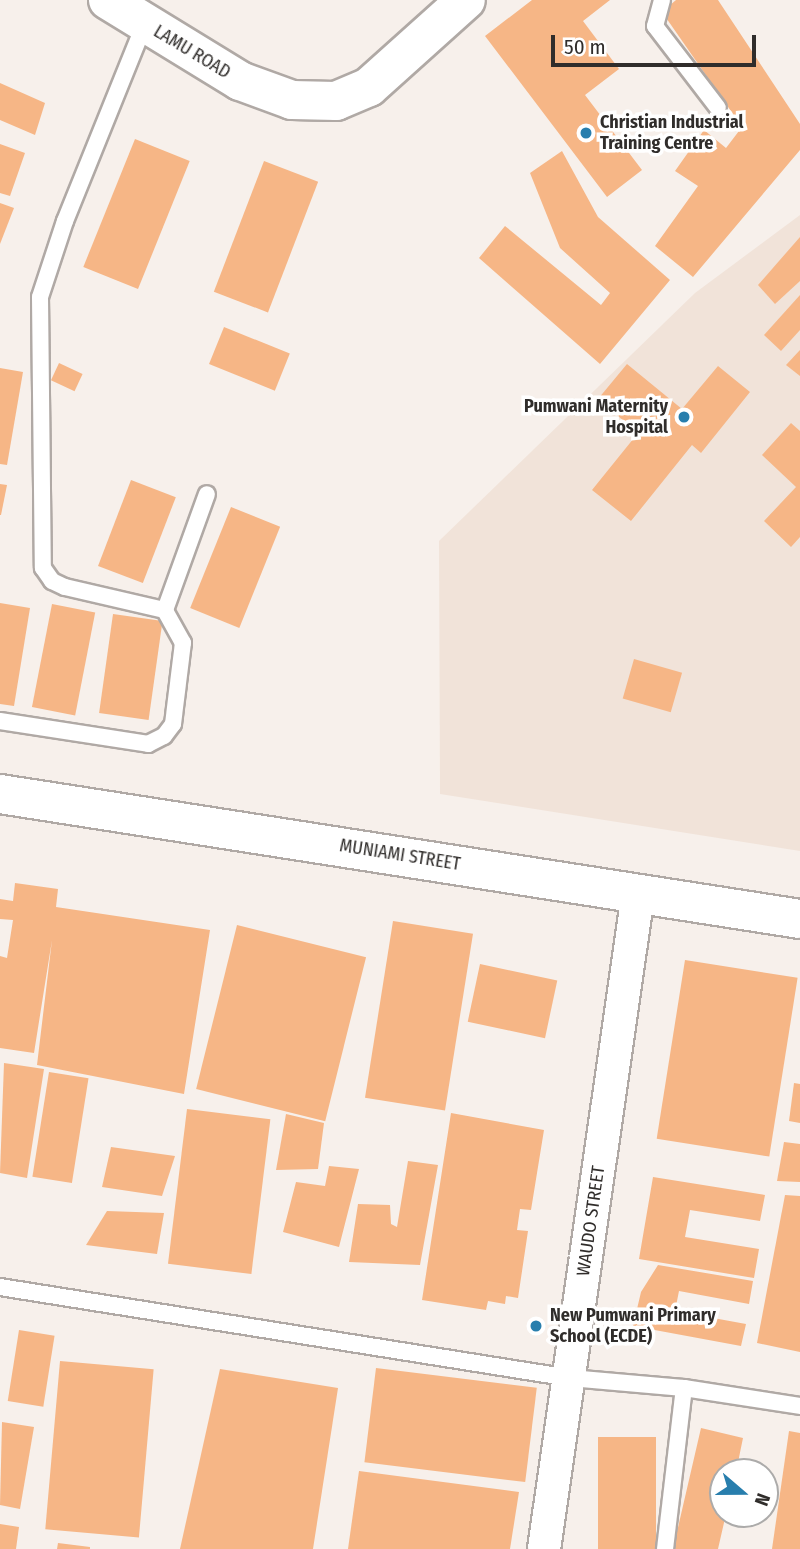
<!DOCTYPE html>
<style>
body{margin:0}
#map{position:relative;width:800px;height:1549px;overflow:hidden;background:#f7f0eb;font-family:"Fira Sans Condensed",sans-serif}
div>[style]{position:absolute}
[style*='--x']{left:calc(var(--x)*1px);top:calc(var(--y)*1px);width:calc(var(--w)*1px);rotate:calc(var(--a)*1deg)}
.built>*{inset:0;background:#f1e3d9}
.building>*{inset:0;background:#f6b686;transform-origin:0 0}
.roads{filter:drop-shadow(2px 0 #b0a9a5) drop-shadow(-2px 0 #b0a9a5) drop-shadow(0 2px #b0a9a5) drop-shadow(0 -2px #b0a9a5)}
.service>*{height:16px;margin:-8px;padding:0 8px;transform-origin:8px;border-radius:8px;background:#fff}
.minor>*{height:32px;margin:-16px;padding:0 16px;transform-origin:16px;border-radius:16px;background:#fff}
.tertiary>*{height:38px;margin:-19px;padding:0 19px;transform-origin:19px;border-radius:19px;background:#fff}
.secondary>*{height:38px;margin:-19px;padding:0 19px;transform-origin:19px;border-radius:19px;background:#fff}
.dots>*{width:19px;height:19px;translate:-50% -50%;box-sizing:border-box;border:4px solid #fff;border-radius:50%}
span{translate:-50% -50%;white-space:nowrap;text-align:center;line-height:1.15;-webkit-text-stroke:7px #fff;paint-order:stroke}
.street-label{font-size:18px;color:#302d2b}
.poi-label{font-size:18px;color:#302d2b;font-weight:700}
.left{translate:0 -50%;text-align:left}
.right{translate:-100% -50%;text-align:right}
.north{position:absolute;left:709px;top:1458px;width:70px;height:70px;box-sizing:border-box;background:#fff;border:2px solid #acabaa;border-radius:50%;rotate:110deg;font-size:19px;font-weight:700;line-height:28px;text-align:center;color:#302d2b}
.north::after{content:'';display:block;margin:auto;width:24px;height:32px;background:#287ead;clip-path:polygon(50% 0,100% 100%,50% 72%,0 100%)}
.scale{position:absolute;left:551px;top:35px;width:205px;height:32px;box-sizing:border-box;border:4px solid #302d2b;border-top:0;padding-left:9px;font-size:21px;line-height:24px;white-space:nowrap;color:#302d2b;-webkit-text-stroke:5px #fff;paint-order:stroke}
</style>
<div id="map">
<div class="built">
<i style="clip-path:polygon(800px 215px,800px 851px,440px 794px,439px 541px,695px 293px)"></i>
</div>
<div class="building">
<i style="clip-path:polygon(532px 0,610px 0,583px 21px,619px 69px,585px 95px,642px 170px,607px 197px,485px 36px)"></i>
<i style="clip-path:polygon(676px 0,718px 0,800px 124px,800px 150px,693px 277px,655px 246px,698px 186px,675px 171px,704px 130px,726px 148px,742px 127px,662px 12px)"></i>
<i style="clip-path:polygon(0 83px,45px 103px,35px 135px,0 120px)"></i>
<i style="left:135px;top:139px;width:59px;height:138px;rotate:22deg"></i>
<i style="clip-path:polygon(0 144px,25px 153px,10px 196px,0 193px)"></i>
<i style="clip-path:polygon(562px 151px,598px 217px,670px 280px,600px 364px,479px 258px,505px 226px,601px 305px,610px 293px,560px 248px,530px 173px)"></i>
<i style="left:264px;top:161px;width:58px;height:140px;rotate:21deg"></i>
<i style="clip-path:polygon(0 203px,14px 208px,0 244px)"></i>
<i style="clip-path:polygon(800px 237px,800px 281px,775px 304px,758px 285px)"></i>
<i style="clip-path:polygon(800px 295px,800px 330px,781px 351px,764px 335px)"></i>
<i style="left:224px;top:327px;width:71px;height:40px;rotate:22deg"></i>
<i style="clip-path:polygon(800px 350px,800px 376px,786px 365px)"></i>
<i style="left:59px;top:363px;width:26px;height:19px;rotate:25deg"></i>
<i style="clip-path:polygon(627px 364px,682px 409px,718px 366px,750px 392px,701px 453px,692px 445px,631px 521px,592px 490px,638px 433px,598px 399px)"></i>
<i style="clip-path:polygon(0 368px,23px 372px,7px 465px,0 464px)"></i>
<i style="clip-path:polygon(791px 423px,800px 431px,800px 537px,791px 547px,764px 521px,796px 487px,762px 455px)"></i>
<i style="left:131px;top:480px;width:48px;height:92px;rotate:21deg"></i>
<i style="clip-path:polygon(0 484px,7px 485px,1px 515px,0 515px)"></i>
<i style="left:231px;top:507px;width:53px;height:109px;rotate:22deg"></i>
<i style="clip-path:polygon(0 603px,30px 608px,14px 706px,0 704px)"></i>
<i style="left:52px;top:604px;width:44px;height:105px;rotate:11deg"></i>
<i style="left:113px;top:614px;width:50px;height:100px;rotate:8deg"></i>
<i style="left:634px;top:659px;width:50px;height:41px;rotate:16deg"></i>
<i style="clip-path:polygon(15px 883px,58px 889px,56px 907px,210px 930px,184px 1094px,37px 1065px,52px 940px,34px 1053px,0 1048px,0 956px,7px 958px,13px 920px,0 919px,0 899px,13px 901px)"></i>
<i style="left:393px;top:921px;width:81px;height:179px;rotate:9deg"></i>
<i style="left:237px;top:925px;width:133px;height:169px;rotate:14deg"></i>
<i style="left:685px;top:960px;width:114px;height:181px;rotate:9deg"></i>
<i style="left:480px;top:964px;width:79px;height:59px;rotate:12deg"></i>
<i style="clip-path:polygon(4px 1063px,44px 1069px,27px 1178px,0 1173px)"></i>
<i style="left:49px;top:1072px;width:40px;height:106px;rotate:9deg"></i>
<i style="clip-path:polygon(794px 1083px,800px 1084px,800px 1123px,789px 1121px)"></i>
<i style="left:187px;top:1109px;width:84px;height:156px;rotate:7deg"></i>
<i style="clip-path:polygon(451px 1113px,544px 1130px,531px 1210px,520px 1209px,517px 1230px,528px 1231px,518px 1298px,506px 1296px,505px 1304px,488px 1301px,486px 1310px,422px 1300px)"></i>
<i style="clip-path:polygon(286px 1114px,324px 1123px,318px 1169px,276px 1170px)"></i>
<i style="clip-path:polygon(784px 1142px,800px 1144px,800px 1182px,777px 1181px)"></i>
<i style="clip-path:polygon(111px 1147px,175px 1156px,162px 1196px,102px 1187px)"></i>
<i style="clip-path:polygon(408px 1161px,438px 1165px,420px 1265px,349px 1262px,358px 1204px,390px 1205px,391px 1224px,397px 1227px)"></i>
<i style="clip-path:polygon(329px 1166px,359px 1169px,339px 1247px,283px 1232px,296px 1182px,325px 1186px)"></i>
<i style="clip-path:polygon(653px 1177px,765px 1195px,760px 1221px,690px 1210px,685px 1237px,759px 1249px,754px 1278px,639px 1259px)"></i>
<i style="clip-path:polygon(785px 1195px,800px 1196px,800px 1352px,757px 1343px)"></i>
<i style="clip-path:polygon(107px 1211px,164px 1213px,157px 1254px,86px 1245px)"></i>
<i style="clip-path:polygon(658px 1265px,753px 1281px,749px 1304px,679px 1291px,675px 1311px,746px 1324px,741px 1346px,633px 1326px,641px 1292px)"></i>
<i style="left:19px;top:1330px;width:36px;height:72px;rotate:9deg"></i>
<i style="left:60px;top:1361px;width:94px;height:169px;rotate:5deg"></i>
<i style="left:376px;top:1368px;width:162px;height:95px;rotate:7deg"></i>
<i style="clip-path:polygon(220px 1369px,338px 1388px,313px 1549px,180px 1549px)"></i>
<i style="clip-path:polygon(2px 1422px,34px 1427px,20px 1509px,0 1505px)"></i>
<i style="clip-path:polygon(701px 1428px,743px 1438px,736px 1472px,723px 1472px,726px 1514px,718px 1549px,673px 1549px)"></i>
<i style="clip-path:polygon(789px 1431px,800px 1433px,800px 1549px,772px 1549px)"></i>
<i style="left:656px;top:1437px;width:112px;height:58px;rotate:90deg"></i>
<i style="clip-path:polygon(359px 1471px,519px 1492px,510px 1549px,348px 1549px)"></i>
<i style="clip-path:polygon(0 1524px,19px 1527px,16px 1549px,0 1549px)"></i>
<i style="clip-path:polygon(58px 1543px,90px 1547px,90px 1549px,57px 1549px)"></i>
</div>
<div class="roads">
<div class="service">
<i style="--x:662;--y:0;--w:27;--a:105"></i>
<i style="--x:655;--y:26;--w:103;--a:52.5"></i>
<i style="--x:145;--y:23;--w:214;--a:112"></i>
<i style="--x:65;--y:221;--w:80;--a:108.2"></i>
<i style="--x:40;--y:297;--w:271;--a:89.4"></i>
<i style="--x:43;--y:568;--w:16;--a:55"></i>
<i style="--x:52;--y:581;--w:14;--a:25"></i>
<i style="--x:65;--y:587;--w:103;--a:13"></i>
<i style="--x:165;--y:610;--w:123;--a:-70.1"></i>
<i style="--x:0;--y:721;--w:150;--a:8.8"></i>
<i style="--x:148;--y:744;--w:18;--a:-27"></i>
<i style="--x:164;--y:736;--w:15;--a:-53"></i>
<i style="--x:173;--y:724;--w:82;--a:-83"></i>
<i style="--x:183;--y:643;--w:38;--a:-119"></i>
<i style="--x:0;--y:1287;--w:577;--a:9.07"></i>
<i style="--x:570;--y:1378;--w:114;--a:5"></i>
<i style="--x:684;--y:1388;--w:117;--a:8.8"></i>
<i style="--x:665;--y:1549;--w:162;--a:-83.3"></i>
</div>
<div class="minor">
<i style="--x:544;--y:1549;--w:662;--a:-81.83"></i>
</div>
<div class="tertiary">
<i style="--x:108;--y:0;--w:155;--a:31.5"></i>
<i style="--x:240;--y:81;--w:55;--a:20.1"></i>
<i style="--x:292;--y:100;--w:44;--a:1.3"></i>
<i style="--x:336;--y:101;--w:36;--a:-23"></i>
<i style="--x:369;--y:87;--w:130;--a:-41.9"></i>
</div>
<div class="secondary">
<i style="--x:0;--y:794;--w:810;--a:8.88"></i>
</div>
</div>
<div class="dots">
<i style="left:586px;top:133px;background:#287ead"></i>
<i style="left:684px;top:417px;background:#287ead"></i>
<i style="left:536px;top:1326px;background:#287ead"></i>
</div>
<div class="street-label">
<span style="left:192px;top:52px;rotate:31deg">LAMU ROAD</span>
<span style="left:400px;top:855px;rotate:9deg">MUNIAMI STREET</span>
<span style="left:591px;top:1221px;rotate:-82deg">WAUDO STREET</span>
</div>
<div class="poi-label">
<span class="left" style="left:600px;top:133px">Christian Industrial<br>Training Centre</span>
<span class="right" style="left:668px;top:417px">Pumwani Maternity<br>Hospital</span>
<span class="left" style="left:550px;top:1326px">New Pumwani Primary<br>School (ECDE)</span>
</div>
<div class="north">N</div>
<div class="scale">50 m</div>
</div>
